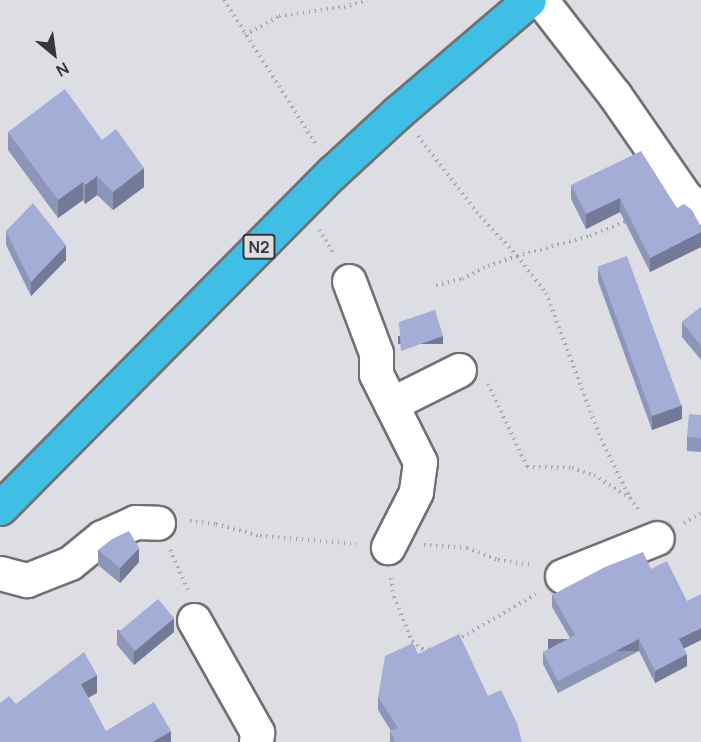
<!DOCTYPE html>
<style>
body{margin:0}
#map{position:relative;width:701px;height:742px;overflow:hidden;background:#dddee3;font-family:Manrope,sans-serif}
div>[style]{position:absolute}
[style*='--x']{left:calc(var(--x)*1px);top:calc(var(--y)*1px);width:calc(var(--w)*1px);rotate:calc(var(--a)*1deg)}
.path>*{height:4px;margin-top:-2px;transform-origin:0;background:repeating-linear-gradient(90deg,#a7a8ab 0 1.5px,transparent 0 6px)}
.roads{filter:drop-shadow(2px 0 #707175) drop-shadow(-2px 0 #707175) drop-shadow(0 2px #707175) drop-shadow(0 -2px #707175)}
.minor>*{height:33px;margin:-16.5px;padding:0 16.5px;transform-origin:16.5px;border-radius:16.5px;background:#fff}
.highway>*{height:33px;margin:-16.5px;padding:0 16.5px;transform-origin:16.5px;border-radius:16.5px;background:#40bfe6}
.wall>*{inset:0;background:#8d95b8}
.shaded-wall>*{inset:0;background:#737996;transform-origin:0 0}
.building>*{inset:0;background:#a4add6;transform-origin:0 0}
span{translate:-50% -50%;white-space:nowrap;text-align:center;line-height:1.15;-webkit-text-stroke:4.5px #dddee3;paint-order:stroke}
.shield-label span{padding:2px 4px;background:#dddee3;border:2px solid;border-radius:4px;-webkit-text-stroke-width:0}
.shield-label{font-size:16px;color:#363738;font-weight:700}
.north{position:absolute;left:24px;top:24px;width:60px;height:60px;-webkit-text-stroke:4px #dddee3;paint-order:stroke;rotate:151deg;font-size:16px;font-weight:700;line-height:24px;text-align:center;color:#363738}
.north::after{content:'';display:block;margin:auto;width:21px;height:27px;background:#363738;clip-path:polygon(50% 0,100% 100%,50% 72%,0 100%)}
</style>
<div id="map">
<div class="path">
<i style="--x:224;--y:0;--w:173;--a:57.5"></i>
<i style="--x:245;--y:35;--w:39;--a:-29"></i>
<i style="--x:279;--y:16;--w:66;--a:-7.9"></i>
<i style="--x:344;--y:7;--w:24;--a:-17"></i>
<i style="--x:418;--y:136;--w:101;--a:52.2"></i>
<i style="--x:480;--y:216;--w:54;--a:47.2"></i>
<i style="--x:517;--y:256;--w:47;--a:51.9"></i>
<i style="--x:546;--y:293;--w:156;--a:69.4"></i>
<i style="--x:601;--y:439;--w:66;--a:63.8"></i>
<i style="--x:319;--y:230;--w:28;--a:58"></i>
<i style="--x:436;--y:285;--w:27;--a:-13"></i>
<i style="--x:462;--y:279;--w:29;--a:-27"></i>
<i style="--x:488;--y:266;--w:31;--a:-19"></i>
<i style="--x:517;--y:256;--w:76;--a:-15.3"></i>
<i style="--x:590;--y:236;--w:42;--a:-22.3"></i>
<i style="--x:488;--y:384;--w:92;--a:64.8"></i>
<i style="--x:527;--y:467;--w:45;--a:1.3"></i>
<i style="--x:572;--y:468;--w:23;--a:18"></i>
<i style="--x:594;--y:475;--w:43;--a:32.6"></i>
<i style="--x:630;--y:498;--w:17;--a:54"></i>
<i style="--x:190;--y:521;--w:26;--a:7"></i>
<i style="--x:216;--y:524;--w:46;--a:15.3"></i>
<i style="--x:260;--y:536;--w:97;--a:4.7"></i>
<i style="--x:684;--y:523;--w:20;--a:-30"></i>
<i style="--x:424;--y:545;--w:43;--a:4"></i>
<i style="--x:467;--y:548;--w:33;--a:21"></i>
<i style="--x:498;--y:560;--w:36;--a:8"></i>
<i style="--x:170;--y:550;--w:44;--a:65.8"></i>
<i style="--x:391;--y:578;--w:19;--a:81"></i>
<i style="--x:394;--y:597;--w:48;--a:67.8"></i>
<i style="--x:412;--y:641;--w:13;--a:39"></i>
<i style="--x:422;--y:649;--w:9;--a:6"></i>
<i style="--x:457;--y:640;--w:91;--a:-30.2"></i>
</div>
<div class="roads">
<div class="minor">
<i style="--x:541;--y:0;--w:119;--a:52.2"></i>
<i style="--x:614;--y:94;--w:126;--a:55.3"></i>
<i style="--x:686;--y:198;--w:18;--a:34"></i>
<i style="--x:349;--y:281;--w:77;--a:69.4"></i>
<i style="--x:376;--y:353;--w:21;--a:90"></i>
<i style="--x:376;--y:374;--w:98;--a:63.4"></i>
<i style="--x:420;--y:462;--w:30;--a:98"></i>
<i style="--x:416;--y:492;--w:62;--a:117"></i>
<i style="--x:391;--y:404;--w:76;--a:-26.6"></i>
<i style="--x:0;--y:573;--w:28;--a:15"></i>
<i style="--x:27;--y:580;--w:46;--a:-21.6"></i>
<i style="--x:70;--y:563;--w:41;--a:-39.1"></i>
<i style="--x:102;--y:537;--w:36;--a:-24"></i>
<i style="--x:135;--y:522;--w:23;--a:2"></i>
<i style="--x:562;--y:576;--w:102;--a:-21.8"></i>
<i style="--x:194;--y:620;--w:129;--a:60.6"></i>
<i style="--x:257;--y:732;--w:10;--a:96"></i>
</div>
<div class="highway">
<i style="--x:0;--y:508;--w:473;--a:-45.3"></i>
<i style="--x:333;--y:172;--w:88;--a:-42.7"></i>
<i style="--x:398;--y:112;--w:172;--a:-40.5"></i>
</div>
</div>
<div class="wall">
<i style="clip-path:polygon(8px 132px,102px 140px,144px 187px,113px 210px,97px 195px,85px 204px,83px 200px,58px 218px,8px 150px)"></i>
<i style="clip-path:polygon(571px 185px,677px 208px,701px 227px,701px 247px,650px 272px,620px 212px,586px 229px,571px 199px)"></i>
<i style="clip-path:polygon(6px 231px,66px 260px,31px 296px,6px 245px)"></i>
<i style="clip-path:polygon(598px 268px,682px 419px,652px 430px,598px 281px)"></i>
<i style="clip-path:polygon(701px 307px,701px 360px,682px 337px,682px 322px)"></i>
<i style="clip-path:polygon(701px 415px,701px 452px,687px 451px,687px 437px)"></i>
<i style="clip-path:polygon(98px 550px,139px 562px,120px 583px,98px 565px)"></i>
<i style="clip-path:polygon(651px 569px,701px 640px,684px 648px,687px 666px,655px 683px,639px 651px,558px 693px,543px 664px,543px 652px,570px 638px,552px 607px,552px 595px)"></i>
<i style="clip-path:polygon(117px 630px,174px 632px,134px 665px,117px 645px)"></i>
<i style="clip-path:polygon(418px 654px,488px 696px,522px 742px,390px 742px,390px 731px,391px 731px,378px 710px,378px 697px)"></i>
</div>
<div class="shaded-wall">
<i style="clip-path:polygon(144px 168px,144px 187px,113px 210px,113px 192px)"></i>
<i style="clip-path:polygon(97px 176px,97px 195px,85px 204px,85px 185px)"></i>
<i style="clip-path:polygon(83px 182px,83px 200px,58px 218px,58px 200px)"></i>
<i style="clip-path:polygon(620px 198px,620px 212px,586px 229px,586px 214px)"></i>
<i style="clip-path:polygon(701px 232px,701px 247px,650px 272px,650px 258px)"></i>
<i style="clip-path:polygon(66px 245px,66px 260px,31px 296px,31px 282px)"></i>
<i style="left:443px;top:336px;width:8px;height:45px;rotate:90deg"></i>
<i style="clip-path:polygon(682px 405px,682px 419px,652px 430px,652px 416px)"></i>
<i style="clip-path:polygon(139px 548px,139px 562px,120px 583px,120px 568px)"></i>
<i style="clip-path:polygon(174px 618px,174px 632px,134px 665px,134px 651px)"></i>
<i style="clip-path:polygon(701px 628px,701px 640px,679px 651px,679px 639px)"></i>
<i style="left:639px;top:639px;width:12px;height:91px;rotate:90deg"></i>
<i style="clip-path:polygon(687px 654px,687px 666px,655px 683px,655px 671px)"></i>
<i style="clip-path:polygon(97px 675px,97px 693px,81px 702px,81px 684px)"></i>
<i style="clip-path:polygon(171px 731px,171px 742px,152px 742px)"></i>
</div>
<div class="building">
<i style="clip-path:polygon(65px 89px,102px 140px,116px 129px,144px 168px,113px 192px,97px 176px,85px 185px,83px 182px,58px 200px,8px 132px)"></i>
<i style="clip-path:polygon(641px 151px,677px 208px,684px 204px,692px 210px,701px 227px,701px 232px,650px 258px,620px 198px,586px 214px,571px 185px)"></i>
<i style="clip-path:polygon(33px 203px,66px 245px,31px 282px,6px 231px)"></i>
<i style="left:627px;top:256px;width:159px;height:31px;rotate:70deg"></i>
<i style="clip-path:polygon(701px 307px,701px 346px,682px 322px)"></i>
<i style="clip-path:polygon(435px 310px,443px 336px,401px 351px,399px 322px)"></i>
<i style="clip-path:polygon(689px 414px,701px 415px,701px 438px,687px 437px)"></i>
<i style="clip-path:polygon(129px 531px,139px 548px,120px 568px,98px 550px,112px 539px)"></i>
<i style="clip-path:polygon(643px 552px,651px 569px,667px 561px,687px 601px,701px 594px,701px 628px,679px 639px,687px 654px,655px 671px,639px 639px,558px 681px,543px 652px,575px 635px,552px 595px,605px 567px)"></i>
<i style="left:158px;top:599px;width:25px;height:51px;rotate:50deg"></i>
<i style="clip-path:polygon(459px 634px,488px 696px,501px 690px,517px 723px,522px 742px,395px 742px,390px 731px,398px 728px,378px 697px,385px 656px,413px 643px,418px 654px)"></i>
<i style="clip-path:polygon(84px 652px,97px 675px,81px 684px,106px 731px,154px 702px,171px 731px,152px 742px,0 742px,0 703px,9px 696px,16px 704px)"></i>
</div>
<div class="shield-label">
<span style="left:259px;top:247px">N2</span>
</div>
<div class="north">N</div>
</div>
